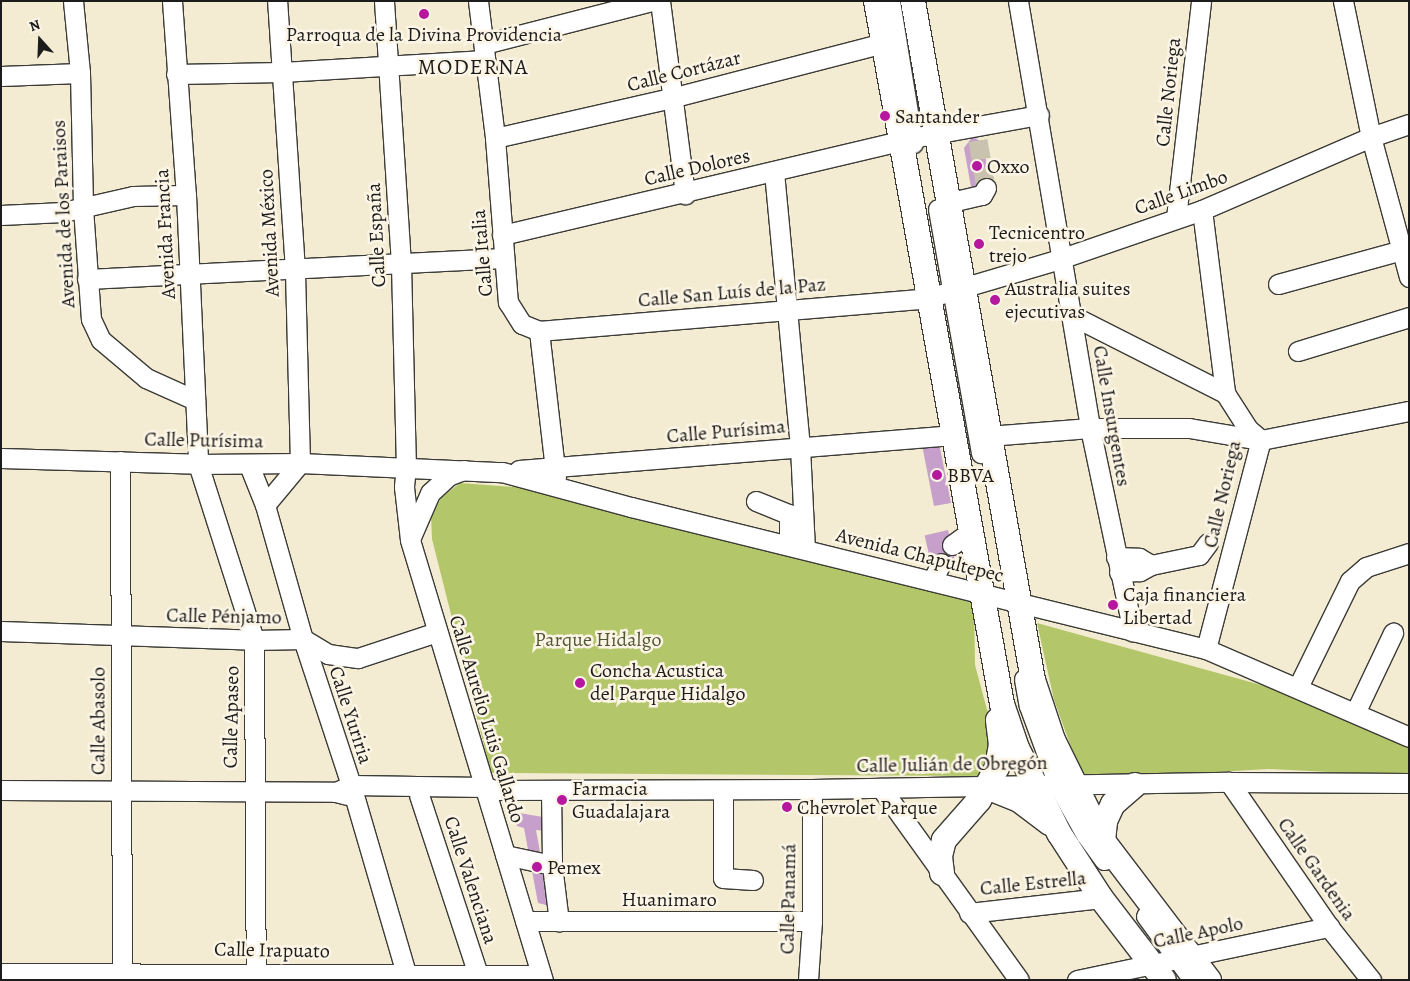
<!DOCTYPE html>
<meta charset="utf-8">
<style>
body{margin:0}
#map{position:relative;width:1410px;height:981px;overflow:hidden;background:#f3ecd2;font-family:Alegreya,serif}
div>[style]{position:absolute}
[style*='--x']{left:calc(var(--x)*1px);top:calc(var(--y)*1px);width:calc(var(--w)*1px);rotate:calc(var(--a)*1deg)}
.green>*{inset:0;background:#b3c76a}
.building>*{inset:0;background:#c6a0ca;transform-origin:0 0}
.minor-tunnel>*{height:19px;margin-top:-9.5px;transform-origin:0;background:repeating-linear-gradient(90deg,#c8c2ae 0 19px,transparent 0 28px)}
.roads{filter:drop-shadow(1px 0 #3c3b37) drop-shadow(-1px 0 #3c3b37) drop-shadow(0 1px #3c3b37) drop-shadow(0 -1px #3c3b37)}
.minor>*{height:19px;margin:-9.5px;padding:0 9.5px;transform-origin:9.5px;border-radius:9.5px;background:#fff}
.major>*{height:24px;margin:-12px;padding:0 12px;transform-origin:12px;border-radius:12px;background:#fff}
.dots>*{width:14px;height:14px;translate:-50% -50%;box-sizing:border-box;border:2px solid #fcf5e5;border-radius:50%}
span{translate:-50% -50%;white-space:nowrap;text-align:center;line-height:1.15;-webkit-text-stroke:5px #fcf5e5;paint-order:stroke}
.poi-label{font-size:20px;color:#1c1c1c}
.left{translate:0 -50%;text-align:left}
.street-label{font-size:20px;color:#1c1c1c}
.park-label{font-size:20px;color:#515837}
.quarter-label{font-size:22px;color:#1c1c1c;letter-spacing:1px}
.frame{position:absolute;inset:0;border:2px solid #1c1c1c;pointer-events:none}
.north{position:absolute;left:15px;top:15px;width:50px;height:50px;-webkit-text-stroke:4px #fcf5e5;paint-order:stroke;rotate:340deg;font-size:14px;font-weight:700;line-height:20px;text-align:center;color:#1c1c1c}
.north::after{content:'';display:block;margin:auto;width:18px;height:22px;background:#1c1c1c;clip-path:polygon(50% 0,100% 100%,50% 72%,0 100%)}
</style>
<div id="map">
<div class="green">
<i style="clip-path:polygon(460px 483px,541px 489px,974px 600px,975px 665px,993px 732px,984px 776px,491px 773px,432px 539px,431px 515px,442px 497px)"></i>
<i style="clip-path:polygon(1037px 623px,1279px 690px,1409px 745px,1409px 776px,1268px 769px,1083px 780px,1054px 700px)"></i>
</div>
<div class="building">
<i style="clip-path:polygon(973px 136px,983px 144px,990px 184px,981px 194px,971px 187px,964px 148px)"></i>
<i style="clip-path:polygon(935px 443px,940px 448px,951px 503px,934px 506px,922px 445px)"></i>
<i style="left:948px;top:530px;width:31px;height:24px;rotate:77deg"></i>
<i style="clip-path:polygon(513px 812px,543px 817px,547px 831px,536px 830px,550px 906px,538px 903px,524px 828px,517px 826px)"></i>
</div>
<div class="minor-tunnel">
<i style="--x:978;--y:140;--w:49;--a:80.5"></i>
</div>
<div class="roads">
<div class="minor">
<i style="--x:73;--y:1;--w:72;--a:84.4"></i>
<i style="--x:80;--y:73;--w:135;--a:88.7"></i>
<i style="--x:83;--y:208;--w:111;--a:85.9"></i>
<i style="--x:91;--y:319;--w:23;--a:65"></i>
<i style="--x:101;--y:340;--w:59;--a:40.2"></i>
<i style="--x:146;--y:378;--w:54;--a:24.2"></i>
<i style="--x:172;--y:1;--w:195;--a:85.9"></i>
<i style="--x:186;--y:195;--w:269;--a:87.4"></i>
<i style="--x:198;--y:464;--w:185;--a:72.3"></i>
<i style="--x:254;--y:640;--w:340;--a:89.7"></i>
<i style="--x:384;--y:1;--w:264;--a:86.3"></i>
<i style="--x:401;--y:264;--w:203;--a:88.6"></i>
<i style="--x:406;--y:467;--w:20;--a:96"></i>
<i style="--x:404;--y:487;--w:53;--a:83.5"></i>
<i style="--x:410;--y:540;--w:460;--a:73.2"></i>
<i style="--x:478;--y:1;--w:138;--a:82.9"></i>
<i style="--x:495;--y:138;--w:165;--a:85.5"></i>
<i style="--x:508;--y:302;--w:26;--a:58"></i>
<i style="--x:522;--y:324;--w:18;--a:22"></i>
<i style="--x:539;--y:331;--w:390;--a:-4.8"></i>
<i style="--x:928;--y:298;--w:138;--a:-16.5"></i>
<i style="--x:1060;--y:259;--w:150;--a:-19"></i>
<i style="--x:1202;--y:210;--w:184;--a:-23.4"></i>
<i style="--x:1371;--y:137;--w:40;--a:-18.9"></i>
<i style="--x:660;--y:1;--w:195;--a:82.6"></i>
<i style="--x:890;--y:1;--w:144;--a:80.8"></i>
<i style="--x:1018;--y:1;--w:433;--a:80.4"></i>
<i style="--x:1090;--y:428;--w:208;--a:78.1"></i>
<i style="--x:1343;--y:1;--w:139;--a:78.4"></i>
<i style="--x:1371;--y:137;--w:145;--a:74.8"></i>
<i style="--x:484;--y:44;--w:173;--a:-14.4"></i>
<i style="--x:176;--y:74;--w:106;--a:-1.1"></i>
<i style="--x:282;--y:72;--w:203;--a:-3.4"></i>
<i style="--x:1;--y:76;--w:79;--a:-2.2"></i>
<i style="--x:495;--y:138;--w:180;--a:-12.8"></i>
<i style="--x:671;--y:98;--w:219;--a:-14.5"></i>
<i style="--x:774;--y:172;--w:276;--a:84.6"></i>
<i style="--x:800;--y:447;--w:102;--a:87.2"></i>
<i style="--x:951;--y:202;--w:32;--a:-13"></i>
<i style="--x:982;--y:195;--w:8;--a:-60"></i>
<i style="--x:938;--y:209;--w:248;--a:80"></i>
<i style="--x:1202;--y:210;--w:184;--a:82.8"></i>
<i style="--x:1225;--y:393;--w:43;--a:57.4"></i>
<i style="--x:1248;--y:429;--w:17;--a:40"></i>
<i style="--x:1;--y:215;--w:62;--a:-2.8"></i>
<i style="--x:63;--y:212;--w:72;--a:-12.9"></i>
<i style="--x:133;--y:196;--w:53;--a:-1.1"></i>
<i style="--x:1176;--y:218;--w:218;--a:-83.4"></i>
<i style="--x:502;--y:235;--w:421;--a:-13.3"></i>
<i style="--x:912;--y:138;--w:129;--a:-10.3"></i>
<i style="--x:87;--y:279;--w:417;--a:-2.9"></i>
<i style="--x:1278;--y:284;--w:129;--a:-15.3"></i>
<i style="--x:1071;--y:315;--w:173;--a:26.9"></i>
<i style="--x:539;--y:331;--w:148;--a:83.4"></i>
<i style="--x:1298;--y:351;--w:116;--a:-17"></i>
<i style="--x:988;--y:436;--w:102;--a:-4.5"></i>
<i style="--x:1090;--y:428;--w:99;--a:0"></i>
<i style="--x:1189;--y:428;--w:73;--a:9.5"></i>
<i style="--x:1261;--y:440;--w:151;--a:-11.1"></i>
<i style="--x:1;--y:458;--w:197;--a:1.7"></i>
<i style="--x:198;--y:464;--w:102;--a:-0.6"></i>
<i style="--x:300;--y:463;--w:202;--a:2.6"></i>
<i style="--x:502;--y:472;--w:134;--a:15.2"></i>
<i style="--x:631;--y:507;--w:592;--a:13.87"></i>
<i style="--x:1206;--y:649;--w:221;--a:23.4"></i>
<i style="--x:120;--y:461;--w:519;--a:89.78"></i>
<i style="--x:249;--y:465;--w:43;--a:68.2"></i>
<i style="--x:265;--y:505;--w:139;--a:74.2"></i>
<i style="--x:303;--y:639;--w:154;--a:71.8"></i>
<i style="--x:351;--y:785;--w:203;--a:73.7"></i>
<i style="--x:519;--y:470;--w:436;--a:-4.6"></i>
<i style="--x:756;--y:501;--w:35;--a:22"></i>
<i style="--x:789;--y:514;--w:31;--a:90"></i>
<i style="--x:265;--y:505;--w:55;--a:-50.2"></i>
<i style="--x:300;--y:463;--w:193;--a:-91.5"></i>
<i style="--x:295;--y:270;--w:270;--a:-93.8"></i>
<i style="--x:411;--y:537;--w:48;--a:-66.6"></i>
<i style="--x:430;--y:493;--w:25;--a:-43"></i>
<i style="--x:448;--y:476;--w:17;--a:-21"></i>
<i style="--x:952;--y:545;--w:24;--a:-36"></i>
<i style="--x:1116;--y:557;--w:23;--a:2"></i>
<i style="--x:1139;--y:558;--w:14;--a:30"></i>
<i style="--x:1151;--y:565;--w:13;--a:151"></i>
<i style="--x:1140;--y:571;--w:21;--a:177"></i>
<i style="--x:1151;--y:565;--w:49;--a:-11.8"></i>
<i style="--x:1199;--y:555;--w:15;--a:-53"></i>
<i style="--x:932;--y:581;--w:20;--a:-63"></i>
<i style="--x:1;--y:631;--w:253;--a:2"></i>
<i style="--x:254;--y:640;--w:49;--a:-1.2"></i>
<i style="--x:303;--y:639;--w:29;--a:31"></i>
<i style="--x:328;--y:654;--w:30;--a:8"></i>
<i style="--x:358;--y:658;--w:83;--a:-18.2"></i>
<i style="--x:1206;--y:649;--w:216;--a:-75.3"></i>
<i style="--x:1024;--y:679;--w:27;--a:80"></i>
<i style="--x:1029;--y:706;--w:84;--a:69.8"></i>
<i style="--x:1058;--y:785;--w:57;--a:60.8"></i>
<i style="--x:1086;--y:835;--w:31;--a:54"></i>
<i style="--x:1298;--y:687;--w:118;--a:-63.9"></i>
<i style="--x:1350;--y:581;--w:21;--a:-41"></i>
<i style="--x:1366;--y:567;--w:45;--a:-18"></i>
<i style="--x:1355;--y:713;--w:89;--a:-64.6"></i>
<i style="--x:1229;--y:782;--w:176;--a:55.4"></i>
<i style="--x:1329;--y:927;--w:68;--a:51.6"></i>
<i style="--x:881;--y:788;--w:236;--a:54.3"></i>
<i style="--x:1;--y:790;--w:335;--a:0.3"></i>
<i style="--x:336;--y:792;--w:11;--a:15"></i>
<i style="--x:551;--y:790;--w:75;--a:89.2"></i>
<i style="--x:552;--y:865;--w:57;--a:83"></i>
<i style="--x:723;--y:790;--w:88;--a:90"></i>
<i style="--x:723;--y:878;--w:30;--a:4"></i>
<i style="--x:336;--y:792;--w:17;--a:-25"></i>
<i style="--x:351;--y:785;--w:133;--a:0.9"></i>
<i style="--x:484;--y:787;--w:12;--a:14"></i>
<i style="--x:496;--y:790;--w:316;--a:-0.2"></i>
<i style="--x:812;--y:789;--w:417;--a:-1"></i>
<i style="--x:1229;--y:782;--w:180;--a:0.3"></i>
<i style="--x:419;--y:795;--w:195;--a:71.8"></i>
<i style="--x:505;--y:855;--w:48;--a:12"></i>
<i style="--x:969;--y:913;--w:133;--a:-6.5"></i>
<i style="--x:1146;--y:916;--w:79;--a:53.7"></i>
<i style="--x:525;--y:921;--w:287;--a:0"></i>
<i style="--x:1;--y:973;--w:540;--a:0.21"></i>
<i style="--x:808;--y:980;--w:59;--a:-86.1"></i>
<i style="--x:812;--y:921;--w:132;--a:-90"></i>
<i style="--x:1077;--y:980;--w:258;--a:-11.9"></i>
</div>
<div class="major">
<i style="--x:876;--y:1;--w:714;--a:79.84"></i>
<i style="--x:1002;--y:704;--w:46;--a:71.2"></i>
<i style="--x:1017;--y:748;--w:95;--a:63.7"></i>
<i style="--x:1059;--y:833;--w:77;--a:57.1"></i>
<i style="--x:1101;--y:898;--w:103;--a:52.5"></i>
<i style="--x:913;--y:1;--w:690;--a:79.98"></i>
<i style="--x:1033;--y:680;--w:63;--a:71.6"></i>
<i style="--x:1053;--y:740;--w:113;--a:63.7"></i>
<i style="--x:1103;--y:841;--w:175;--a:52.7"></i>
<i style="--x:987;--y:787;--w:35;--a:22"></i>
<i style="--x:1019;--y:800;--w:39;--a:37"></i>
<i style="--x:1103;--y:841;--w:20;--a:-84"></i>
<i style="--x:1105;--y:821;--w:19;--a:-65"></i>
<i style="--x:1113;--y:804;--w:29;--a:-41"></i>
<i style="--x:942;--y:873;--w:17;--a:-97"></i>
<i style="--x:940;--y:856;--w:16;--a:-76"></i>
<i style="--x:944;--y:840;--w:53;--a:-48.8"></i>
<i style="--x:979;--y:800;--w:38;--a:-61"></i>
<i style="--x:997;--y:767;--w:22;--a:-80"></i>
<i style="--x:1001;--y:745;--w:25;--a:-97"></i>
</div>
</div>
<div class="dots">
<i style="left:424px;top:14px;background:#b5179e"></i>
<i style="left:885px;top:116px;background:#b5179e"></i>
<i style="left:977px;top:166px;background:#b5179e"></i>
<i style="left:979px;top:244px;background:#b5179e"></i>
<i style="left:995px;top:300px;background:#b5179e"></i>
<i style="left:937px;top:475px;background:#b5179e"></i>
<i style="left:1113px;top:605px;background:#b5179e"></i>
<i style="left:580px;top:683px;background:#b5179e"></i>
<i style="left:562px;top:800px;background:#b5179e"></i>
<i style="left:787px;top:807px;background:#b5179e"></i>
<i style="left:537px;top:867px;background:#b5179e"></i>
</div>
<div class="poi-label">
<span style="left:424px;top:34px">Parroqua de la Divina Providencia</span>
<span class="left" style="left:895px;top:116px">Santander</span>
<span class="left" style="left:987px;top:166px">Oxxo</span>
<span class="left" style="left:989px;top:244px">Tecnicentro<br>trejo</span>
<span class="left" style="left:1005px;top:300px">Australia suites<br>ejecutivas</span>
<span class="left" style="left:947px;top:475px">BBVA</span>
<span class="left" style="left:1123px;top:606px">Caja financiera<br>Libertad</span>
<span class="left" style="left:590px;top:682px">Concha Acustica<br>del Parque Hidalgo</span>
<span class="left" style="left:572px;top:800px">Farmacia<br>Guadalajara</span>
<span class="left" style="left:797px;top:807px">Chevrolet Parque</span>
<span class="left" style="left:547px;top:867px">Pemex</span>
</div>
<div class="street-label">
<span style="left:684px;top:71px;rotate:-14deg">Calle Cortázar</span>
<span style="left:1168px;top:92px;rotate:-84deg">Calle Noriega</span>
<span style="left:697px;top:167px;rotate:-13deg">Calle Dolores</span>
<span style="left:1181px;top:192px;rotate:-20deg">Calle Limbo</span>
<span style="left:63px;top:214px;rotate:-93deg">Avenida de los Paraisos</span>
<span style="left:269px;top:233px;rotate:-93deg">Avenida México</span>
<span style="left:165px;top:234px;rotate:-93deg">Avenida Francia</span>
<span style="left:376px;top:235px;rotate:-93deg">Calle España</span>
<span style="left:482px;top:253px;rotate:-95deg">Calle Italia</span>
<span style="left:732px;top:292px;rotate:-5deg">Calle San Luís de la Paz</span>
<span style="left:1112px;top:416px;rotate:80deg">Calle Insurgentes</span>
<span style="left:726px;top:431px;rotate:-5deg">Calle Purísima</span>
<span style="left:204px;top:440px;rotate:1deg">Calle Purísima</span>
<span style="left:1222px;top:494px;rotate:-77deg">Calle Noriega</span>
<span style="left:920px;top:555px;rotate:14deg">Avenida Chapultepec</span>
<span style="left:224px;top:616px;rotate:1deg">Calle Pénjamo</span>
<span style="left:351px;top:715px;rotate:72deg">Calle Yuriria</span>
<span style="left:231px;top:717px;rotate:-89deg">Calle Apaseo</span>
<span style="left:487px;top:719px;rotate:73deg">Calle Aurelio Luis Gallardo</span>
<span style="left:98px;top:721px;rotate:-90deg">Calle Abasolo</span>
<span style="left:952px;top:764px;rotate:-1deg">Calle Julián de Obregón</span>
<span style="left:1317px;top:869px;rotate:55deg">Calle Gardenia</span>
<span style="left:471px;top:880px;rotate:72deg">Calle Valenciana</span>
<span style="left:1033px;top:883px;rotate:-6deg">Calle Estrella</span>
<span style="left:669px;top:899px">Huanimaro</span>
<span style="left:788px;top:899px;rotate:-89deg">Calle Panamá</span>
<span style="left:1198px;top:932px;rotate:-12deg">Calle Apolo</span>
<span style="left:272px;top:950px;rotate:1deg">Calle Irapuato</span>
</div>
<div class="park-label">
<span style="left:598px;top:639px">Parque Hidalgo</span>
</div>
<div class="quarter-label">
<span style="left:473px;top:68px">MODERNA</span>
</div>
<div class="frame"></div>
<div class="north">N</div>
</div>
